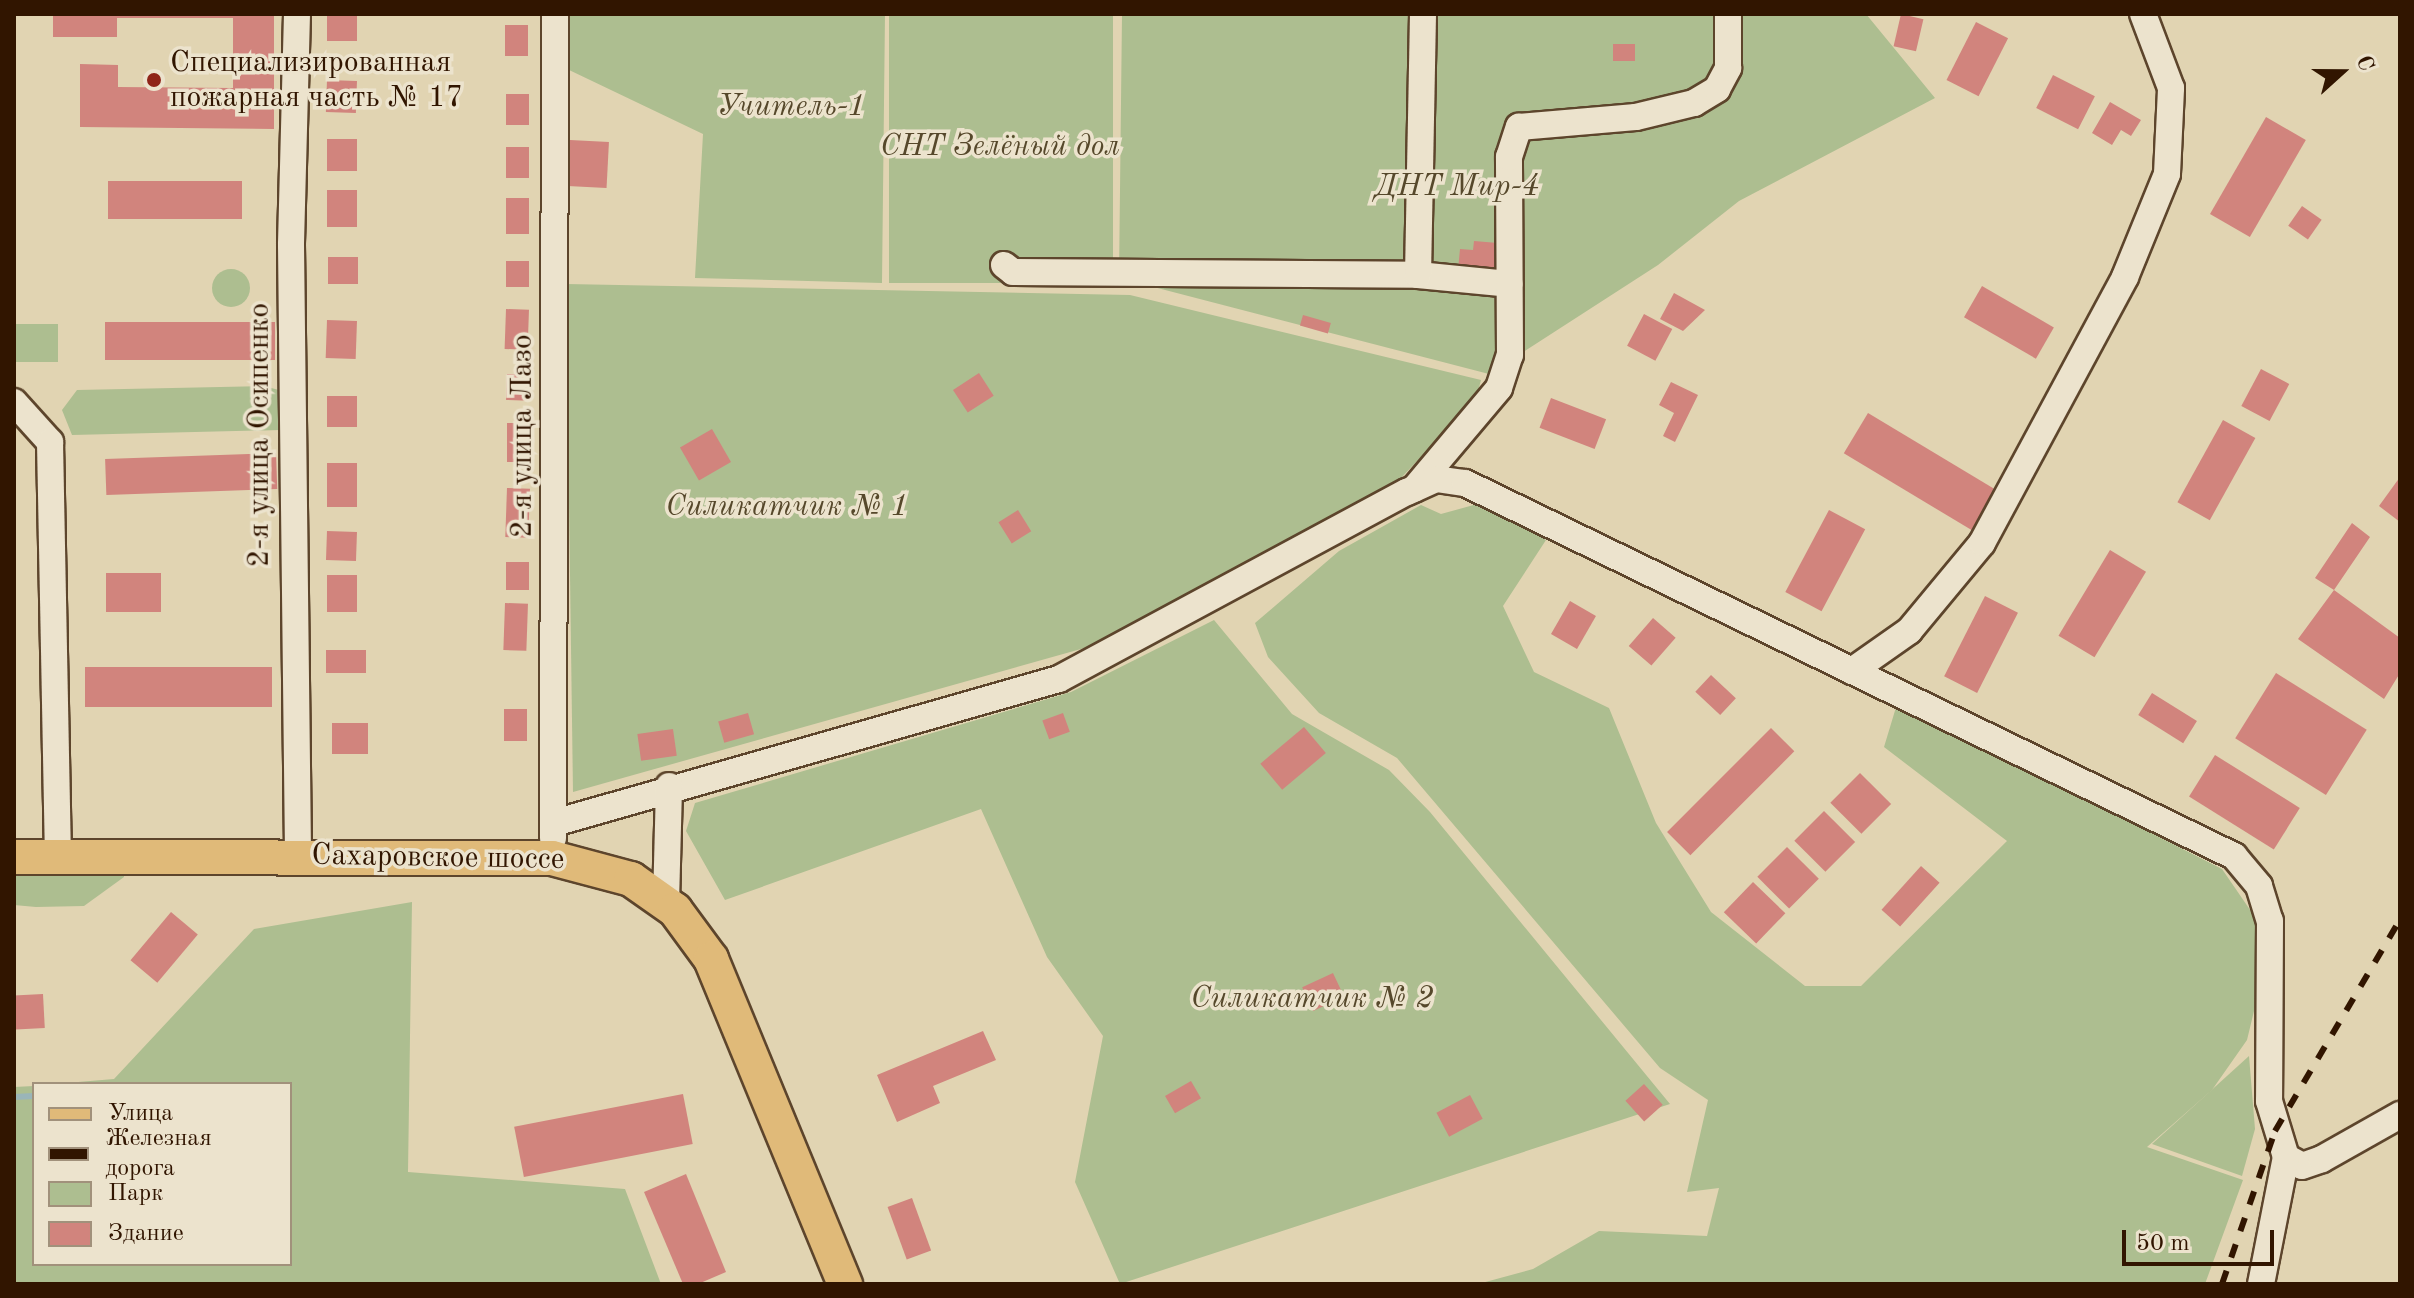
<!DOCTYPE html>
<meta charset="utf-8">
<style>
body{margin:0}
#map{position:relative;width:2414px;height:1298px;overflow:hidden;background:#e1d4b2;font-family:"Old Standard TT",serif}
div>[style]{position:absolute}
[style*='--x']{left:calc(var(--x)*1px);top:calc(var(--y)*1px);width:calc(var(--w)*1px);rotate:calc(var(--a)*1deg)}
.green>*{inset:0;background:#adbe90;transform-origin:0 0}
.round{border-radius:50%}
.stream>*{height:6px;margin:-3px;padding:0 3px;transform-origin:3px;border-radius:3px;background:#9ab5b8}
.building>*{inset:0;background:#d1847d;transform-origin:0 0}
.roads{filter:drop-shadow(2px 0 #5d452c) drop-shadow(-2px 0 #5d452c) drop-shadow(0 2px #5d452c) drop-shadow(0 -2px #5d452c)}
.minor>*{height:26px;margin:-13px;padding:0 13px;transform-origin:13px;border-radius:13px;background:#ece3cd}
.major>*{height:34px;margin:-17px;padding:0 17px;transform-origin:17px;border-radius:17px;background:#e0ba79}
.rail>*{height:6px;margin-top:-3px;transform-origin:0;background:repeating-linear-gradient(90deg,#311500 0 14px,transparent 0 28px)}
.dots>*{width:22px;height:22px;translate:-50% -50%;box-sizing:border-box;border:4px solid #ece3cd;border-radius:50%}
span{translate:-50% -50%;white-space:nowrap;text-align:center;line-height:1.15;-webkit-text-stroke:7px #ece3cd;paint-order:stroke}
.poi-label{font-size:30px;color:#311500}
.left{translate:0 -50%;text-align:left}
.park-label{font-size:30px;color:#56482b;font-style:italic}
.street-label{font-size:30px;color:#311500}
.frame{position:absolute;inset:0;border:16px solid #311500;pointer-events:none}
.legend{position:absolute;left:32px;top:1082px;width:260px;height:184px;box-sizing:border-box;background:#ece3cd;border:2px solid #a1917b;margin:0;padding:10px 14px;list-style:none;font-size:24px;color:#311500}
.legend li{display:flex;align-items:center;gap:16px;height:40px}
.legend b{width:40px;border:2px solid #a1917b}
.north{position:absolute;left:2302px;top:32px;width:80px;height:80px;-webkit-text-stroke:6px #ece3cd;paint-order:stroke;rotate:69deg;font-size:22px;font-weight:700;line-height:32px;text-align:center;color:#311500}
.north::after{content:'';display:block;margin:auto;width:28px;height:36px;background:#311500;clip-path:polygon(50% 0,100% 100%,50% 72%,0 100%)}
.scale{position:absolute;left:2122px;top:1230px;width:152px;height:36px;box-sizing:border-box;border:4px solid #311500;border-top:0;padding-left:10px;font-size:24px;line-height:28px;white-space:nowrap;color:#311500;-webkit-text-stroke:6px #ece3cd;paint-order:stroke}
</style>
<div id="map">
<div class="green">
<i style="clip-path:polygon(566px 14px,885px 14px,882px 283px,695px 278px,703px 134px,567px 69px)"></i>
<i style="left:889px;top:14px;width:224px;height:269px"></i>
<i style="clip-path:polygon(1122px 14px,1866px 14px,1935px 98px,1739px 201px,1658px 265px,1489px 374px,1119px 278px)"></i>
<i class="round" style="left:212px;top:269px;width:38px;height:38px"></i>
<i style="clip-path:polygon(566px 284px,1130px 295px,1481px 380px,1476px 399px,1400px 479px,1088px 647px,573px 792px)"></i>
<i style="left:14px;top:324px;width:44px;height:38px"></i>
<i style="clip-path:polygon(264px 386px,286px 392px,280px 430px,72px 435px,62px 410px,77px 390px)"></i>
<i style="clip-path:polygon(1481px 503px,1546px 540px,1503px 606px,1534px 672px,1609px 708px,1656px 823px,1711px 912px,1805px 986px,1861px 986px,2007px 841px,1884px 747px,1897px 704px,2222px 869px,2257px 920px,2261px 982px,2247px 1040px,2212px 1090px,2147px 1147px,2243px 1180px,2205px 1284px,1478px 1284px,1533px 1269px,1599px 1231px,1707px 1236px,1719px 1188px,1687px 1192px,1708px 1100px,1660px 1068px,1397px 758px,1319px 713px,1268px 657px,1255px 623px,1339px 551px,1421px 505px,1441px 514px)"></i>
<i style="clip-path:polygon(1214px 620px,1292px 714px,1389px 770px,1430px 812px,1670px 1104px,1120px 1284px,1075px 1182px,1103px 1036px,1047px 957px,981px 809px,725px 900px,686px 831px,695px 803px,1071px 692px)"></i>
<i style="clip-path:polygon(14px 868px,124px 873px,124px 877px,84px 906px,36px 907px,14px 905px)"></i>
<i style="clip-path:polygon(412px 902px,408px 1172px,625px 1189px,661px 1284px,14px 1284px,14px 1087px,34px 1086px,34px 1264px,290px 1264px,290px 1084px,54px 1084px,114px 1079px,254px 929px)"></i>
<i style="clip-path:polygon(2249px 1056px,2255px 1129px,2242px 1176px,2152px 1144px)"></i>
</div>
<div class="stream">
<i style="--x:14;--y:1097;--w:20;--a:-3"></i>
</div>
<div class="building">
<i style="clip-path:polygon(53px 14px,274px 14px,274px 129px,80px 127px,80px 64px,118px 65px,118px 87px,233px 88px,233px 18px,117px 18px,117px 37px,53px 37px)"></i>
<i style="left:327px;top:14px;width:30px;height:27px"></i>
<i style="left:1901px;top:14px;width:23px;height:33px;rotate:13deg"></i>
<i style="left:1976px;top:22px;width:36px;height:65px;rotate:27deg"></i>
<i style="left:505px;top:25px;width:23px;height:31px"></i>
<i style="left:1613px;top:44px;width:22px;height:17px"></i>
<i style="left:2053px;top:75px;width:47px;height:37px;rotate:27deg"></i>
<i style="left:327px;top:80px;width:30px;height:32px;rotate:2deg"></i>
<i style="left:506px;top:94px;width:23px;height:31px"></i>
<i style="clip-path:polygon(2110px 102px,2141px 120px,2131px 136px,2121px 130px,2112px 145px,2092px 133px)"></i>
<i style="left:2266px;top:117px;width:46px;height:112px;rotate:30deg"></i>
<i style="left:327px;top:139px;width:30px;height:32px"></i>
<i style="left:570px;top:140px;width:39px;height:46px;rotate:3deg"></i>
<i style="left:506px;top:147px;width:23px;height:31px"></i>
<i style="left:108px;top:181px;width:134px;height:38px"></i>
<i style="left:327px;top:190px;width:30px;height:37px"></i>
<i style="left:506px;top:198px;width:23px;height:36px"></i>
<i style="left:2302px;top:206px;width:24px;height:24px;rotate:35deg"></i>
<i style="clip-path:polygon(1474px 241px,1498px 243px,1496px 269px,1458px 270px,1460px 249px,1473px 250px)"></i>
<i style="left:328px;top:257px;width:30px;height:27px"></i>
<i style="left:506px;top:261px;width:23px;height:26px"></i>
<i style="left:1982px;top:286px;width:83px;height:36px;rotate:30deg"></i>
<i style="clip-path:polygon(1674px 293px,1705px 310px,1683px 331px,1660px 319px)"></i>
<i style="left:506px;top:309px;width:23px;height:40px;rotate:2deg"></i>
<i style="left:1644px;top:314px;width:32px;height:36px;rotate:28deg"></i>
<i style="left:1303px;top:315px;width:29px;height:11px;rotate:16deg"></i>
<i style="left:327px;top:320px;width:30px;height:38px;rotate:2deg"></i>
<i style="left:275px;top:322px;width:38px;height:170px;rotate:90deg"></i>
<i style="left:2261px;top:369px;width:32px;height:42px;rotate:28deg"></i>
<i style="left:979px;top:373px;width:27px;height:31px;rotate:57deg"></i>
<i style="left:507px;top:374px;width:23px;height:26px;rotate:2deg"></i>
<i style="clip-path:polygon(1671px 382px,1698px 395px,1675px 442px,1663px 436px,1674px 413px,1659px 405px)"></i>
<i style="left:327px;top:396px;width:30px;height:31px"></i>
<i style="left:1551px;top:398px;width:59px;height:32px;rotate:21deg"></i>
<i style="left:1868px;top:413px;width:151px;height:47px;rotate:31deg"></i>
<i style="left:2223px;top:420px;width:37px;height:94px;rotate:29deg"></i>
<i style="left:507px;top:423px;width:23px;height:39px"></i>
<i style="left:712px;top:429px;width:38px;height:37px;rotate:60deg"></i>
<i style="left:276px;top:453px;width:36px;height:171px;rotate:88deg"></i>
<i style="left:327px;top:463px;width:30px;height:44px"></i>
<i style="clip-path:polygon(2400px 477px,2400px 522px,2379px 506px)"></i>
<i style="left:507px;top:488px;width:23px;height:49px;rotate:2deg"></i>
<i style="left:1018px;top:510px;width:25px;height:23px;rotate:58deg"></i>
<i style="left:1829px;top:510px;width:41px;height:93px;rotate:28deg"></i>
<i style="clip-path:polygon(2352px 523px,2370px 537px,2334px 590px,2400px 638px,2400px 673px,2384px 699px,2298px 639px,2334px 590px,2315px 578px)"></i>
<i style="left:327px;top:531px;width:30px;height:29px;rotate:2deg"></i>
<i style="left:2110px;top:550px;width:42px;height:100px;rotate:31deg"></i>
<i style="left:506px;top:562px;width:23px;height:28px"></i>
<i style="left:161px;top:573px;width:39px;height:55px;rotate:90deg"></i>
<i style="left:327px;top:575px;width:30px;height:37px"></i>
<i style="left:1985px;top:596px;width:37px;height:90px;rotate:27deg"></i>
<i style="left:1570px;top:601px;width:30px;height:38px;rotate:30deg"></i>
<i style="left:505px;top:603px;width:23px;height:47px;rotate:2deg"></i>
<i style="left:1653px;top:618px;width:30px;height:37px;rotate:41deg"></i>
<i style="left:326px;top:650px;width:40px;height:23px"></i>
<i style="left:85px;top:667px;width:187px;height:40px"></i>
<i style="left:2276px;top:673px;width:107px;height:77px;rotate:32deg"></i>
<i style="left:1711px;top:675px;width:34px;height:23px;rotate:43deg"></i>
<i style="left:2152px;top:693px;width:53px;height:26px;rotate:32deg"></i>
<i style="left:504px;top:709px;width:23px;height:32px"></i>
<i style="left:748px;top:713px;width:22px;height:31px;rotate:74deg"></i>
<i style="left:1063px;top:713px;width:20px;height:22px;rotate:70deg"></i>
<i style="left:332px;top:723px;width:36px;height:31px"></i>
<i style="left:1304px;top:727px;width:34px;height:57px;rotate:50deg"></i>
<i style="left:1771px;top:728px;width:33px;height:147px;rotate:45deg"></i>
<i style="left:673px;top:729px;width:27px;height:36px;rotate:82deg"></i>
<i style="left:2215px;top:755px;width:100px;height:49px;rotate:32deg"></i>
<i style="left:1860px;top:773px;width:44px;height:42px;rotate:45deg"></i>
<i style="left:1824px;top:811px;width:44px;height:42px;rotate:45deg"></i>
<i style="left:1787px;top:847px;width:45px;height:42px;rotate:45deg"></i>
<i style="left:1921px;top:866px;width:25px;height:59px;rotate:42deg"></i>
<i style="left:1753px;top:882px;width:45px;height:42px;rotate:44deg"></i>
<i style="left:171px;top:912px;width:35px;height:63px;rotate:40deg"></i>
<i style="left:1333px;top:973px;width:26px;height:34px;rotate:65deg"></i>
<i style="left:43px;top:994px;width:34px;height:29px;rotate:87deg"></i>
<i style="clip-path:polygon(983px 1031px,996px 1060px,933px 1086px,940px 1103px,897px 1122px,877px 1075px)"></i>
<i style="left:1191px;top:1081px;width:20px;height:30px;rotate:60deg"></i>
<i style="left:1644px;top:1084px;width:28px;height:25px;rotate:48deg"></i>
<i style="left:683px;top:1094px;width:51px;height:172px;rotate:79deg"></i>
<i style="left:1470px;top:1095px;width:27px;height:38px;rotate:62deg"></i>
<i style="clip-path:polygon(686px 1174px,726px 1272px,698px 1284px,683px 1284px,644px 1192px)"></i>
<i style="left:912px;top:1198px;width:56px;height:26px;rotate:70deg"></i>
</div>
<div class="roads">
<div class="minor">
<i style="--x:297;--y:14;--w:231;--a:91.5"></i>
<i style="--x:291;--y:245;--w:611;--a:89.34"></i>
<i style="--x:1004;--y:265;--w:11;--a:38"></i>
<i style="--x:1013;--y:272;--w:405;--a:0.4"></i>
<i style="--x:1418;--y:275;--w:92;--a:5.6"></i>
<i style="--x:1418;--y:275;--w:261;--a:-88.9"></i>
<i style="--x:14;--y:402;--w:54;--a:48"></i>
<i style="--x:50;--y:442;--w:414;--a:88.9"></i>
<i style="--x:1414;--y:489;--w:132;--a:-49.9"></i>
<i style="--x:1499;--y:388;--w:35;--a:-72"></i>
<i style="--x:1510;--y:355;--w:198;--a:-90.3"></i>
<i style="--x:1509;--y:157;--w:32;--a:-72"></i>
<i style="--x:1519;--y:127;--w:117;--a:-4.9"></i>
<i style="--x:1636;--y:117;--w:60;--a:-13.6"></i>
<i style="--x:1694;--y:103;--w:27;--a:-31"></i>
<i style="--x:1717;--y:89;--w:24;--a:-62"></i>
<i style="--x:1728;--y:68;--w:54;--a:-90"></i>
<i style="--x:1852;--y:671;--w:70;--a:-35.1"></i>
<i style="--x:1909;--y:631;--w:114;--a:-50.3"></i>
<i style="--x:1982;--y:543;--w:302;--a:-61.7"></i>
<i style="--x:2125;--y:277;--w:111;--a:-67.8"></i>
<i style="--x:2167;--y:174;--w:86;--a:-87.3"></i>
<i style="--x:2171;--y:88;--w:79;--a:-110.7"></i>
<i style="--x:554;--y:823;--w:525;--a:-15.92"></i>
<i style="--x:1059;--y:679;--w:395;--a:-28.3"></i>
<i style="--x:1407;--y:492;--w:32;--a:-24"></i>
<i style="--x:1436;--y:479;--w:29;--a:8"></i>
<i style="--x:1465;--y:483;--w:855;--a:25.88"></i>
<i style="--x:2234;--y:856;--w:39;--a:50"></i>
<i style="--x:2259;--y:886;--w:37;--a:73"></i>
<i style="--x:2270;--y:921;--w:180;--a:90.3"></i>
<i style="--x:2269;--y:1101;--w:59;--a:73.1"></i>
<i style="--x:2286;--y:1157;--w:18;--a:29"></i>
<i style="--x:2302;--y:1166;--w:21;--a:-19"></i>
<i style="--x:2322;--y:1159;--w:90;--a:-29.4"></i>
<i style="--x:553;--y:838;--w:824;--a:-89.86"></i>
<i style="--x:666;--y:902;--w:116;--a:-88.5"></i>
<i style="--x:2261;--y:1284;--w:129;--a:-78.9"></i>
</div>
<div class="major">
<i style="--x:14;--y:857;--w:538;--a:0.11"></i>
<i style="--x:552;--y:858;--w:82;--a:14.9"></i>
<i style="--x:631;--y:879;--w:54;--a:35.2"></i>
<i style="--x:675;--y:910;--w:61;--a:53.7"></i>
<i style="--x:711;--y:959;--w:352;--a:67.6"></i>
</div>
</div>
<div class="rail">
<i style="--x:2222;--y:1284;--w:162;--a:-70.9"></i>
<i style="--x:2275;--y:1131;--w:245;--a:-59.4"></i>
</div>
<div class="dots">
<i style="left:154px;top:80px;background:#8f2418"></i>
</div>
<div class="poi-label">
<span class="left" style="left:170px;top:80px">Специализированная<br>пожарная часть № 17</span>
</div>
<div class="park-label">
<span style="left:791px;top:107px">Учитель-1</span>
<span style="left:1000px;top:147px">СНТ Зелёный дол</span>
<span style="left:1457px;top:187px">ДНТ Мир-4</span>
<span style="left:787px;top:507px">Силикатчик № 1</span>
<span style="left:1312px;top:999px">Силикатчик № 2</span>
</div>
<div class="street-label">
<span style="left:260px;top:435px;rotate:-90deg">2-я улица Осипенко</span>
<span style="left:523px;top:436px;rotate:-90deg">2-я улица Лазо</span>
<span style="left:438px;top:858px;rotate:1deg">Сахаровское шоссе</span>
</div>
<div class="frame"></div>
<ul class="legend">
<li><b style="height:10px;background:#e0ba79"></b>Улица</li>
<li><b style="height:10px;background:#311500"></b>Железная дорога</li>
<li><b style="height:22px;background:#adbe90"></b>Парк</li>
<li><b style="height:22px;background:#d1847d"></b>Здание</li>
</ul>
<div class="north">С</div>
<div class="scale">50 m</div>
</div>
